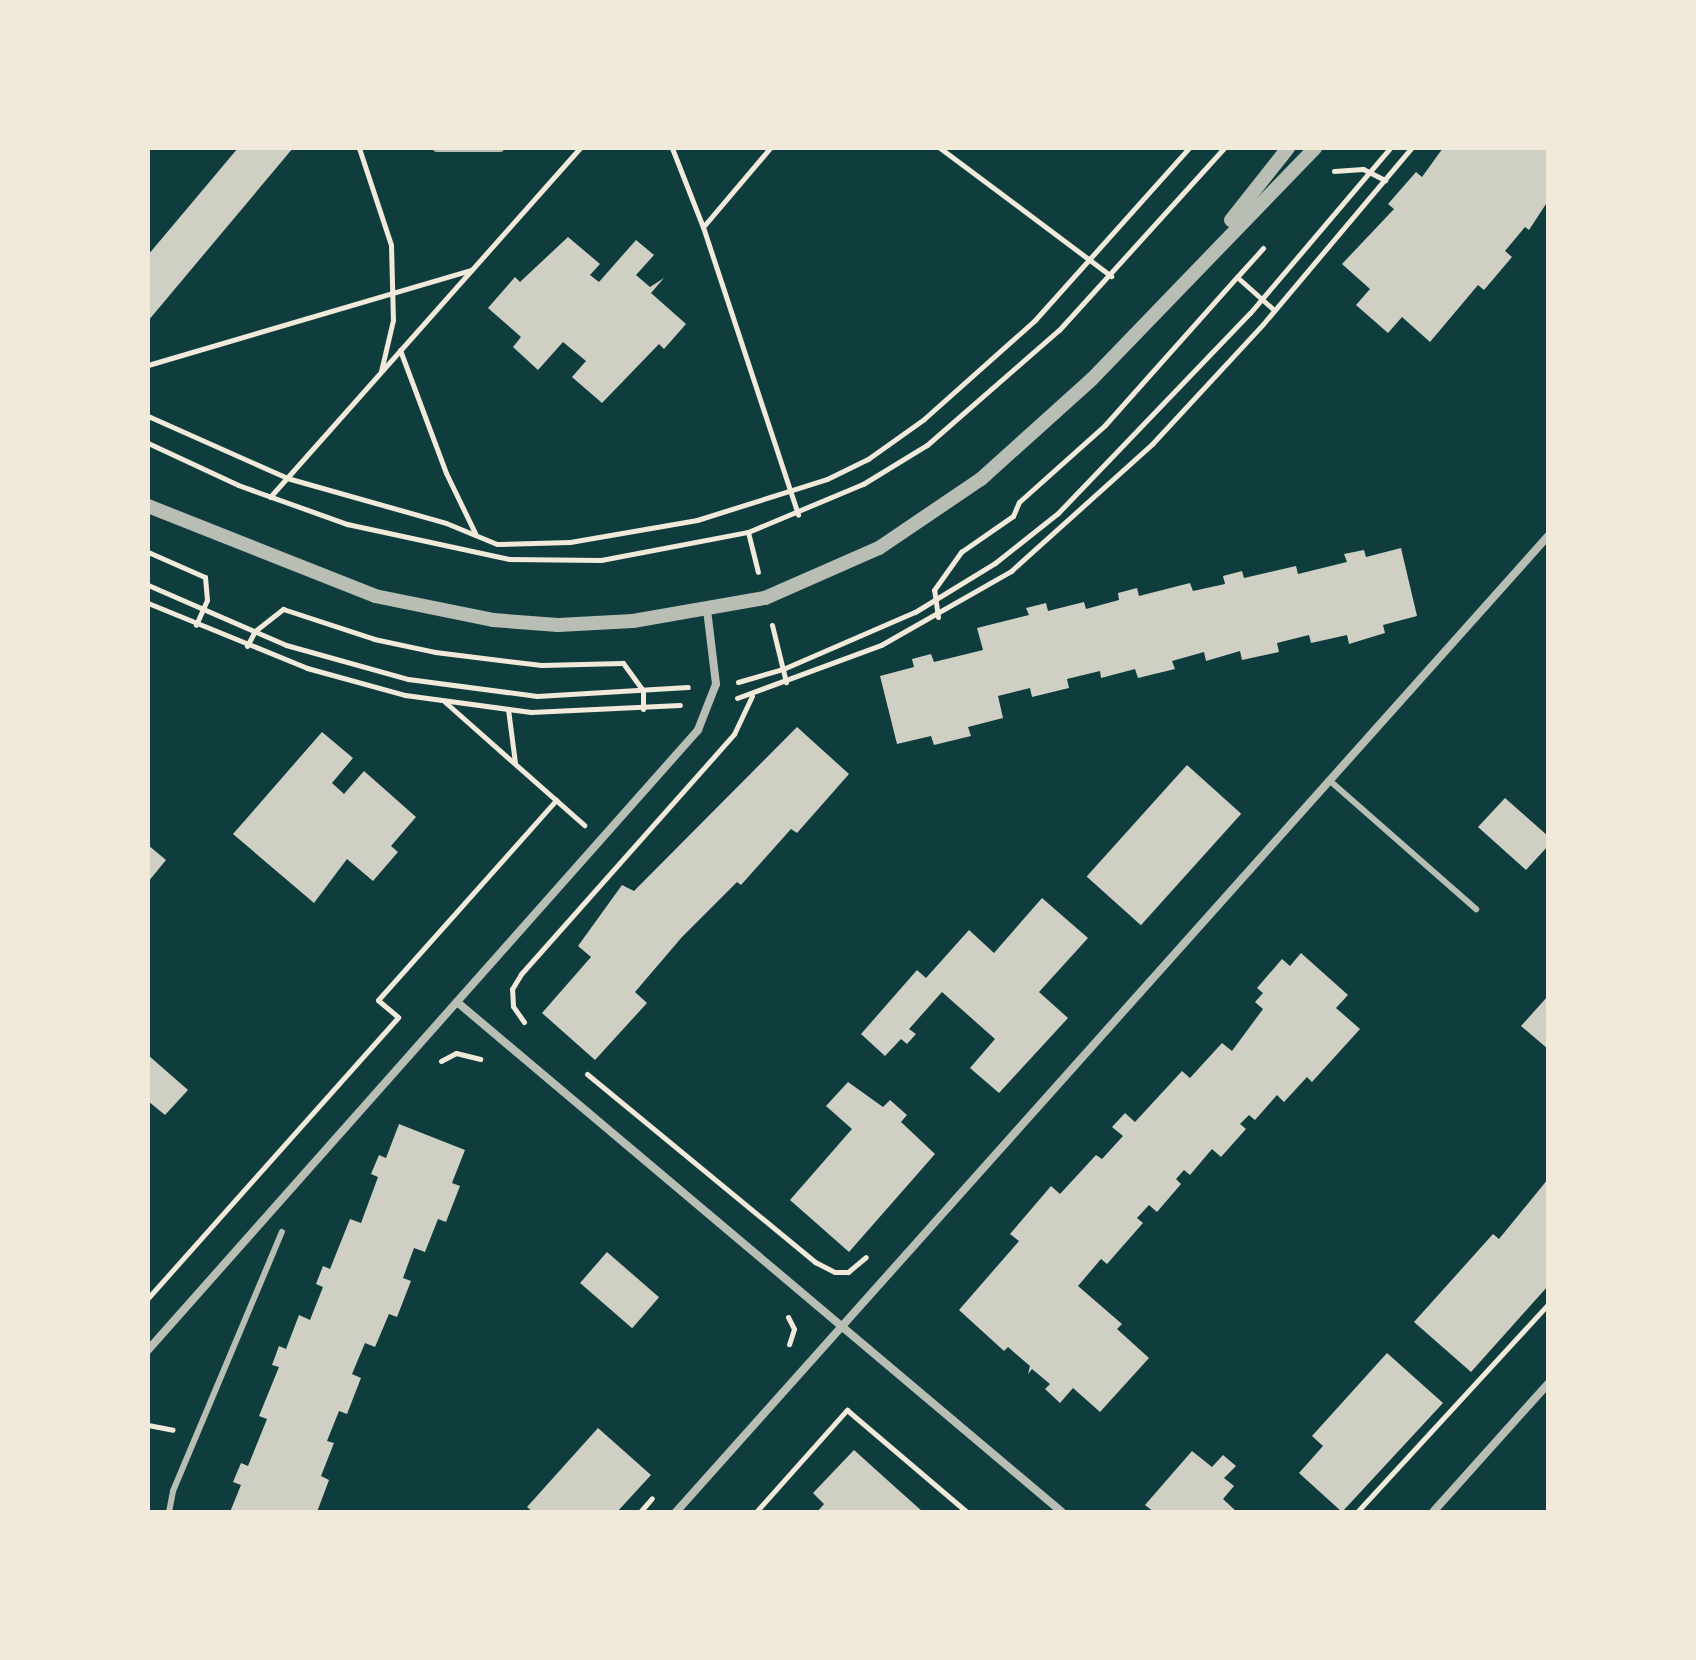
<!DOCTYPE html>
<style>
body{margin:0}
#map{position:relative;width:1696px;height:1660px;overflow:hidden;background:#0f3d3e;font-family:Lato,sans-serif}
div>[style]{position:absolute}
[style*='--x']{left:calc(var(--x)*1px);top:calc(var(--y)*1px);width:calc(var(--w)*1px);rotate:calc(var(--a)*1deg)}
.building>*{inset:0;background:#cfcfc3;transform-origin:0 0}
.path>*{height:5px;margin:-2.5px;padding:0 2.5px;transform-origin:2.5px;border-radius:2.5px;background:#f1e9da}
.service>*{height:6px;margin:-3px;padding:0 3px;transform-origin:3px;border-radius:3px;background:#b8beb3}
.minor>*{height:8px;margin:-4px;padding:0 4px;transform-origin:4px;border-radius:4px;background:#b8beb3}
.tertiary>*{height:14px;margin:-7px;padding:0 7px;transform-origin:7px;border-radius:7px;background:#b8beb3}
span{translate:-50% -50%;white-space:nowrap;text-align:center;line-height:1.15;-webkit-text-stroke:7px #f1e9da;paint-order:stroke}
.frame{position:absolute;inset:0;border:150px solid #f1e9da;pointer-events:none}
</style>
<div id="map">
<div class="building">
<i style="clip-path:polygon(238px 148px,293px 148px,148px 321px,148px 255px)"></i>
<i style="clip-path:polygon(1443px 148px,1548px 148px,1548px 201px,1529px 230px,1525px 227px,1505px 251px,1512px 257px,1484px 290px,1478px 285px,1430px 342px,1402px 317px,1388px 333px,1356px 305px,1370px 289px,1342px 264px,1394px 209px,1388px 204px,1416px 172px,1422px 177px)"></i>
<i style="clip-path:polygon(568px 237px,600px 264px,590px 275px,599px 282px,636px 240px,654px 255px,636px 275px,650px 287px,664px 278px,651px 293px,686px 324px,664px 349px,659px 344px,602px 403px,572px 377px,586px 361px,563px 342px,538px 370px,513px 347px,521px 337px,488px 308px,515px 277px,520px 282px)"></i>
<i style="clip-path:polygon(1401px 548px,1417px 616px,1383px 625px,1385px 633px,1349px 644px,1347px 635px,1311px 643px,1309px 635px,1277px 643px,1279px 652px,1242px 660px,1240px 651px,1206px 661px,1204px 652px,1172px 661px,1175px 669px,1138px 678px,1135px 669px,1101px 678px,1100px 671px,1067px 679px,1069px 688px,1032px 697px,1030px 688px,998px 696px,1003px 718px,968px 727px,971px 736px,934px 745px,931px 736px,897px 744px,880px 676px,914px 667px,912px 659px,931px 654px,934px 662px,983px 650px,977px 628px,1029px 615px,1026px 608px,1046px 603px,1048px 611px,1084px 602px,1086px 609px,1119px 600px,1118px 593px,1137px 588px,1139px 596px,1190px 583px,1193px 591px,1225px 584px,1223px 576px,1242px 571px,1244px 578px,1296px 566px,1298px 574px,1347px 562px,1344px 554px,1364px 550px,1366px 557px)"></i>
<i style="clip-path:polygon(797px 727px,849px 774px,797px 833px,791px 829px,741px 885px,737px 882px,682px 937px,635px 992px,647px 1003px,595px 1060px,542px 1013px,591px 957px,578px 946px,622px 885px,634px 891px)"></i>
<i style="clip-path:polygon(322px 732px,353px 758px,332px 783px,344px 794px,364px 771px,416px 817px,391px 846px,398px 852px,373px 881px,347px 859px,314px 903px,233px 834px)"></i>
<i style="left:1187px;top:765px;width:73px;height:150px;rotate:42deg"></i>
<i style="clip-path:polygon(1505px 798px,1548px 836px,1548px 846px,1526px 870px,1478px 827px)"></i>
<i style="clip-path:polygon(148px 845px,166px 860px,148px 882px)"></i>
<i style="clip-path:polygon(1042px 898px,1088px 938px,1039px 992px,1068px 1018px,999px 1093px,970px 1068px,995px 1039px,942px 992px,909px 1029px,916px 1034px,907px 1044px,901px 1039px,885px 1056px,861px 1034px,917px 970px,926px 978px,969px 930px,994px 953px)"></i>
<i style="clip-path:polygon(1301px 953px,1348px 995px,1336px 1008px,1360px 1029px,1312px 1082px,1307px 1077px,1284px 1102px,1277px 1095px,1255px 1120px,1249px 1115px,1240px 1124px,1246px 1129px,1221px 1157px,1212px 1149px,1190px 1175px,1184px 1170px,1176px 1179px,1181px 1184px,1157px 1212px,1149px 1205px,1137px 1218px,1143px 1223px,1107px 1264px,1101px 1259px,1078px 1286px,1122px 1324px,1117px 1329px,1149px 1358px,1100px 1412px,1073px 1388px,1060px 1403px,1045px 1389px,1050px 1384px,1032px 1369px,1028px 1374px,1030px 1366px,1008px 1347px,1004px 1351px,959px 1310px,1019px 1241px,1010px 1234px,1051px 1186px,1060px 1194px,1096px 1155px,1102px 1159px,1123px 1136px,1112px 1127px,1125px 1113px,1135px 1122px,1182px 1071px,1190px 1078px,1222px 1043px,1232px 1051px,1263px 1009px,1255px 1002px,1263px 993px,1257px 988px,1282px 959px,1290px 966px)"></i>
<i style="clip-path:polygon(1548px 996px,1548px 1049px,1521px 1026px)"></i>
<i style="clip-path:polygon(148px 1055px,188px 1090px,165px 1115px,148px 1101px)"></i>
<i style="clip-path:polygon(848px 1082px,883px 1107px,890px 1100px,907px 1115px,901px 1122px,935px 1154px,849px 1252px,790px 1200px,852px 1129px,826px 1106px)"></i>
<i style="clip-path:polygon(399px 1124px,465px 1150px,452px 1183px,460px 1186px,446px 1222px,438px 1219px,425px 1252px,414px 1248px,403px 1278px,411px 1281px,397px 1317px,389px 1314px,375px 1347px,365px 1343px,352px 1374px,361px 1378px,347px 1414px,339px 1411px,327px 1441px,334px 1443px,321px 1476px,329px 1480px,317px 1512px,230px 1512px,241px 1485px,233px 1482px,241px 1463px,248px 1466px,267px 1419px,259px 1416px,279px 1367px,272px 1365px,279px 1346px,286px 1349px,299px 1315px,310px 1320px,323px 1287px,316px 1284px,323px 1266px,330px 1269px,350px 1219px,361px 1223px,378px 1177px,371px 1174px,379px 1155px,386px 1158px)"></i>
<i style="clip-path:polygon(1548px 1179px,1548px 1286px,1471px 1372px,1414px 1322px,1493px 1234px,1499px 1239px)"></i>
<i style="left:607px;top:1252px;width:69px;height:41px;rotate:41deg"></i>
<i style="clip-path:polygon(1387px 1353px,1443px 1403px,1342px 1512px,1299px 1473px,1323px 1446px,1312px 1436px)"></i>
<i style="clip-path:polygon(598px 1428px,651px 1475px,617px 1512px,533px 1512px,527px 1507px)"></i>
<i style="clip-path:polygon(854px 1450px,895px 1487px,923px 1512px,817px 1512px,824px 1504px,813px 1493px)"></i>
<i style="clip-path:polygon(1192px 1451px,1212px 1467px,1223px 1455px,1236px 1466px,1224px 1478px,1234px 1486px,1223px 1499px,1237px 1512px,1154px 1512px,1145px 1505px)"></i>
</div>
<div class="path">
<i style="--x:359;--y:148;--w:102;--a:71.7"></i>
<i style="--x:391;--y:245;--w:75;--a:88.5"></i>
<i style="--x:393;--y:320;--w:52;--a:103.2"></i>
<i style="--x:672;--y:148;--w:85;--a:68.6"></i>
<i style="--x:703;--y:227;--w:303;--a:71.7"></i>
<i style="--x:940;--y:148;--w:214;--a:36.8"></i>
<i style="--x:1334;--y:171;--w:29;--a:-4"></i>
<i style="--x:1363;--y:169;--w:25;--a:27"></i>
<i style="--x:703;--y:227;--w:104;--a:-49.7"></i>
<i style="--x:1237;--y:277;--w:39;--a:-48"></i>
<i style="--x:400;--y:350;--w:131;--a:69.5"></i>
<i style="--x:446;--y:473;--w:67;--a:64.2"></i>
<i style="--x:148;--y:365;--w:337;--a:-16.4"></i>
<i style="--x:148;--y:416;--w:152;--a:24"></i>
<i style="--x:287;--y:478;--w:165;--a:15.8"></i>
<i style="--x:446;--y:523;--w:55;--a:22.4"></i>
<i style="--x:497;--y:544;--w:73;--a:-1.6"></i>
<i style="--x:570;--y:542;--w:129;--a:-9.8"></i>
<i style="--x:697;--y:520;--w:136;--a:-17.5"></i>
<i style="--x:827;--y:479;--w:46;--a:-26"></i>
<i style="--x:868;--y:459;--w:69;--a:-35.5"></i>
<i style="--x:924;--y:419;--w:149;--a:-41.7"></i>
<i style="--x:1035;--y:320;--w:231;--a:-48.2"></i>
<i style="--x:148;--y:443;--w:99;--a:25"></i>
<i style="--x:238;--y:485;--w:116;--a:19.7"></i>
<i style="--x:347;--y:524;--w:166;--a:12.2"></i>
<i style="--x:509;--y:559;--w:92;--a:0.6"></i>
<i style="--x:601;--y:560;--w:150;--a:-10.8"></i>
<i style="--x:748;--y:532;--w:125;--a:-22.7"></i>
<i style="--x:863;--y:484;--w:75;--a:-31.4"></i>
<i style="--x:927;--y:445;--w:175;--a:-41.1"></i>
<i style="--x:1059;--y:330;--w:246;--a:-47.8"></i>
<i style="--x:270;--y:497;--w:467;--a:-48.4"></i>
<i style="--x:748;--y:532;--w:41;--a:76"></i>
<i style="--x:148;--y:552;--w:62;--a:23.7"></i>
<i style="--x:205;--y:577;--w:23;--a:85"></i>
<i style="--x:207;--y:600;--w:27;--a:114"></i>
<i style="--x:148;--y:585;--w:150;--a:23.5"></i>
<i style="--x:286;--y:645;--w:127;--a:15.6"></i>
<i style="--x:408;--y:679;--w:130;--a:7.5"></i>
<i style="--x:537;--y:696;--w:151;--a:-3.4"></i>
<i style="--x:148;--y:603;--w:172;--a:22.2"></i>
<i style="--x:307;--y:668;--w:102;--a:15.4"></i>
<i style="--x:405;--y:695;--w:127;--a:7.7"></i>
<i style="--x:531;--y:712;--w:149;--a:-2.7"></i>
<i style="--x:938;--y:617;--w:27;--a:-98"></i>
<i style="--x:934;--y:590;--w:47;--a:-54.6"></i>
<i style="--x:961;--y:552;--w:63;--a:-34.7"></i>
<i style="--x:1013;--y:516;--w:15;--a:-67"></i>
<i style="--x:1019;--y:502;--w:115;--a:-41.8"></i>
<i style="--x:1105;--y:425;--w:198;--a:-48.3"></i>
<i style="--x:1237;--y:277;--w:50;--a:41.7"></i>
<i style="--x:772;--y:625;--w:59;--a:76.2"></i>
<i style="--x:247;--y:646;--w:17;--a:-62"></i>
<i style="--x:255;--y:631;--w:36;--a:-38"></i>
<i style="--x:283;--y:609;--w:96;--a:18.2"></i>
<i style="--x:374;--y:639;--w:62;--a:12"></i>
<i style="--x:435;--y:652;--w:107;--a:7"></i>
<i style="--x:541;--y:665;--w:82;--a:-1.4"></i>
<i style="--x:623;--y:663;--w:34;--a:54"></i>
<i style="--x:643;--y:691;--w:18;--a:90"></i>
<i style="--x:738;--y:682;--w:47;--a:-16.1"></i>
<i style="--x:783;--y:669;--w:144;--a:-23.4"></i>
<i style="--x:915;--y:612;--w:94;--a:-31.5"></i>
<i style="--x:995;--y:563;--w:80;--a:-38.4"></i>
<i style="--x:1058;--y:513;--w:277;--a:-46.2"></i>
<i style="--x:1250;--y:313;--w:216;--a:-49.7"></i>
<i style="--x:737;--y:698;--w:153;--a:-20.2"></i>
<i style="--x:881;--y:645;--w:150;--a:-29.6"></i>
<i style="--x:1011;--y:571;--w:190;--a:-42"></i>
<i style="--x:1152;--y:444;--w:163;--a:-47.2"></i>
<i style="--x:1263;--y:324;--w:230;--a:-49.9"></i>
<i style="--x:445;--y:702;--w:186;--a:41.5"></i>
<i style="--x:508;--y:709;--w:54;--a:82.6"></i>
<i style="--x:524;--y:1022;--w:19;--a:-125"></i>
<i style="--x:513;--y:1006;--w:17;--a:-93"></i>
<i style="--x:512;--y:989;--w:17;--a:-59"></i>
<i style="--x:521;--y:974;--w:321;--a:-48.4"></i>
<i style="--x:734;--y:734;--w:42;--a:-64.7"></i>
<i style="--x:441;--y:1061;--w:17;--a:-28"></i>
<i style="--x:456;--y:1053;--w:25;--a:14"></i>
<i style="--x:587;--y:1074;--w:296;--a:39.5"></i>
<i style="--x:815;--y:1262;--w:22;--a:27"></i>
<i style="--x:835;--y:1272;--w:13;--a:0"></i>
<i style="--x:848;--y:1272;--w:23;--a:-40"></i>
<i style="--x:148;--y:1298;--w:376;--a:-48.3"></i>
<i style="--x:398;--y:1017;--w:26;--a:-140"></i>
<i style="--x:378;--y:1000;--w:268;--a:-48.3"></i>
<i style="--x:788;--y:1317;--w:13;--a:63"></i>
<i style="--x:794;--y:1329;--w:16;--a:108"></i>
<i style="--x:148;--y:1425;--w:25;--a:11"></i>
<i style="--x:640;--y:1512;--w:18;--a:-49"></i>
<i style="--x:756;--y:1512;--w:137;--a:-48.3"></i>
<i style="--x:847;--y:1410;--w:157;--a:40.4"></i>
<i style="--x:1357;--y:1512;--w:282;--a:-47.4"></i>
</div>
<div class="service">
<i style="--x:1329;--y:780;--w:196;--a:41.3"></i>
<i style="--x:169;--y:1512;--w:21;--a:-79"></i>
<i style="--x:173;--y:1491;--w:281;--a:-67.2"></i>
</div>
<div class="minor">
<i style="--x:437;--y:148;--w:63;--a:0"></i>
<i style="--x:457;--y:1002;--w:791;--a:40.13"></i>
<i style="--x:148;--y:1350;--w:829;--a:-48.42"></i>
<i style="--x:698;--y:730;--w:49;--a:-68.6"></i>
<i style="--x:716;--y:684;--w:75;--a:-96.9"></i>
<i style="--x:676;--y:1512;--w:1309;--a:-48.22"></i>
<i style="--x:1433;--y:1512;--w:172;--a:-48.1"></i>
</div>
<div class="tertiary">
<i style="--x:1231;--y:220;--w:92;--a:-51.6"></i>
<i style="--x:148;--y:506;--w:244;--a:21.6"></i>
<i style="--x:375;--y:596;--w:120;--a:11.5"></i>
<i style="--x:493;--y:620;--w:65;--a:4.4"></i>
<i style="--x:558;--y:625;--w:75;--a:-3.1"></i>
<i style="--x:633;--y:621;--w:134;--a:-9.9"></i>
<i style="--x:765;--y:598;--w:124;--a:-23.7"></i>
<i style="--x:879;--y:548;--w:123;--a:-34.1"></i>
<i style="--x:981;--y:479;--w:149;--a:-42"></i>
<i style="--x:1092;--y:379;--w:321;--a:-46"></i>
</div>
<div class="frame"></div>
</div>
